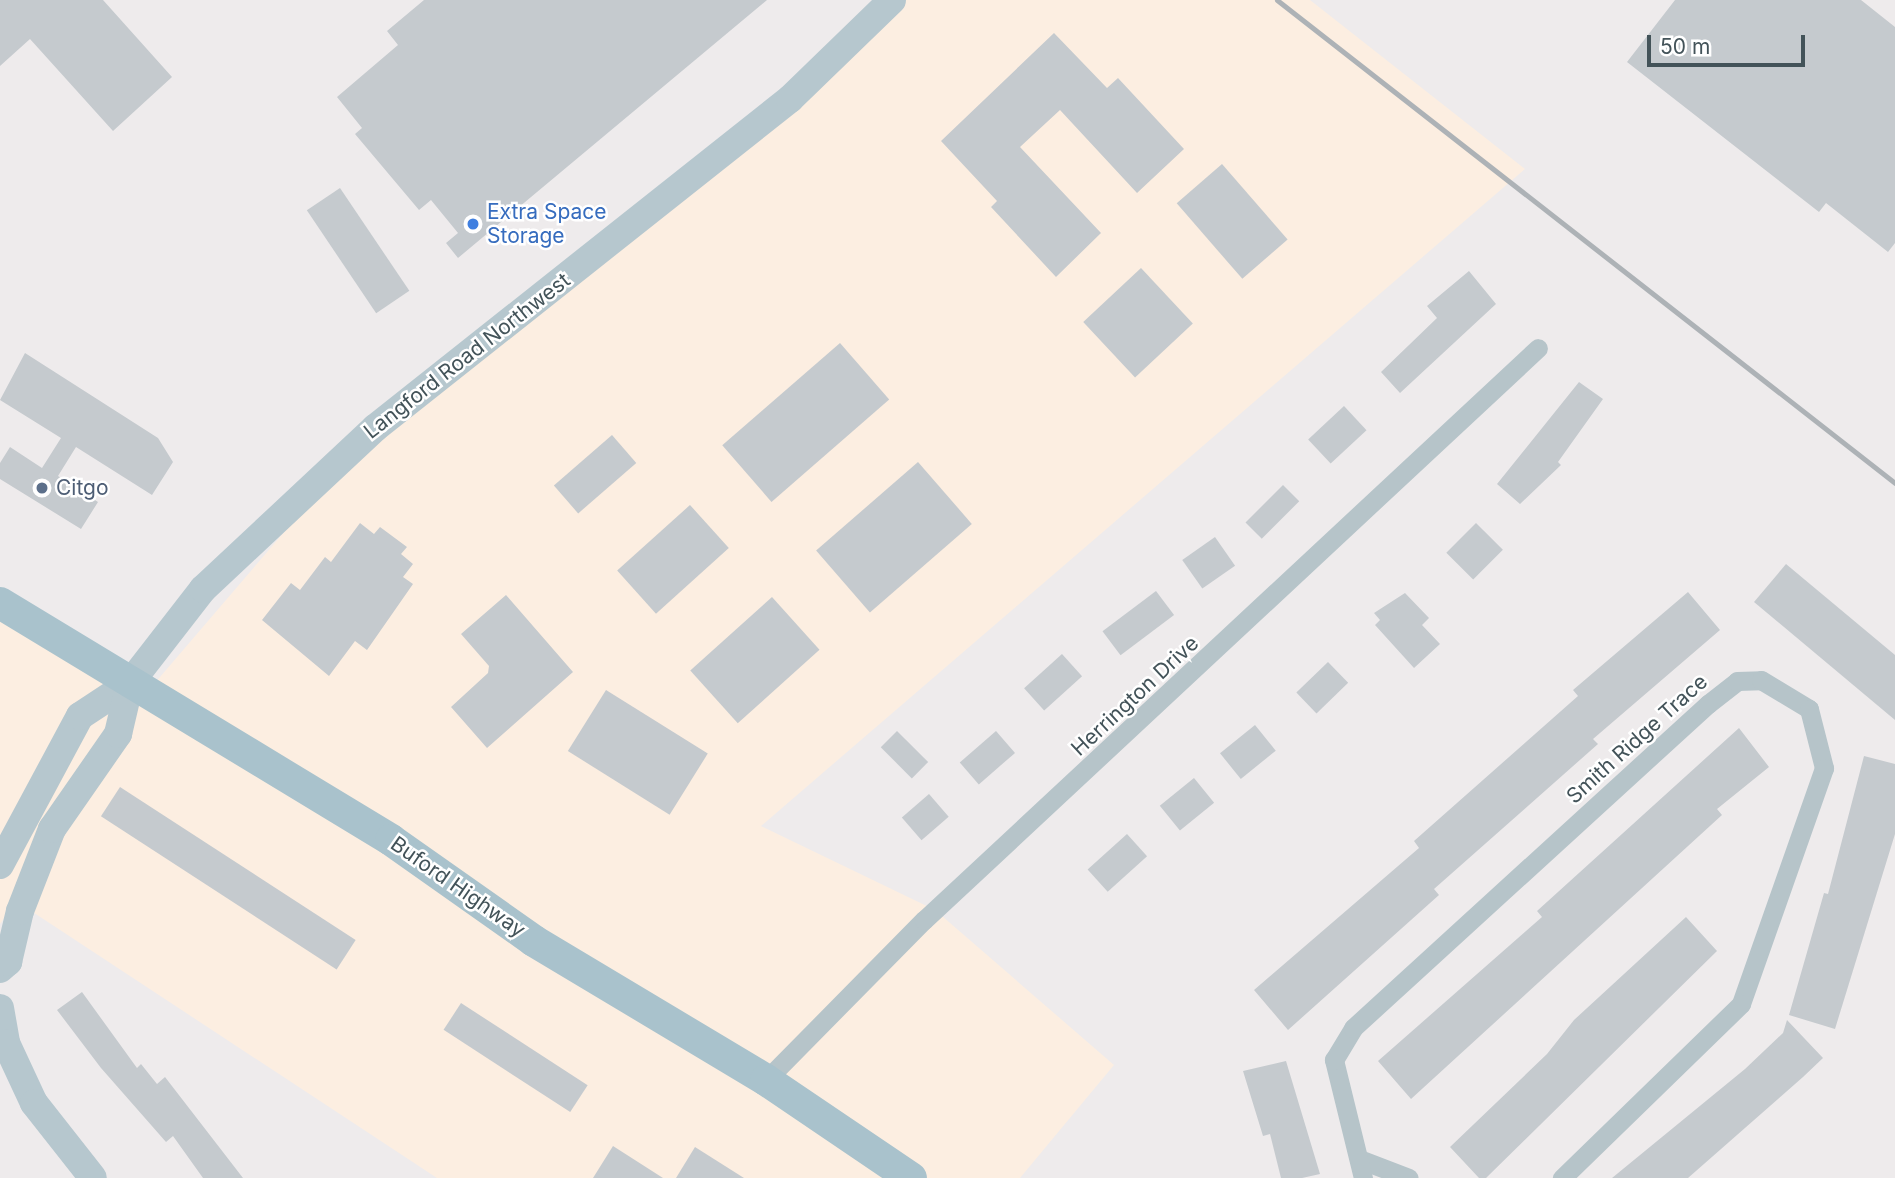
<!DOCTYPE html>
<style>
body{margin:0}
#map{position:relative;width:1895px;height:1178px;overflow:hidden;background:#eeebec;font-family:Inter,sans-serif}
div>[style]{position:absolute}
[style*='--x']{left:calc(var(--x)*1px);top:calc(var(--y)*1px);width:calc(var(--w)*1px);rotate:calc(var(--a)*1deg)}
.commercial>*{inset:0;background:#fceee1}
.building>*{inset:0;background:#c5cace;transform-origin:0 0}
.street>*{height:19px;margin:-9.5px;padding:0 9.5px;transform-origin:9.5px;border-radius:9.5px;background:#b6c4c9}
.secondary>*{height:28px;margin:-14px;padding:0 14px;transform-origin:14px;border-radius:14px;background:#b6c7ce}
.primary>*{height:32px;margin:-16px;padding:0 16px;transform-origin:16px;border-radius:16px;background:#a9c2cc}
.rail>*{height:5px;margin:-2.5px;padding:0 2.5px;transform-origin:2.5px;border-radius:2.5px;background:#adb2b6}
.dots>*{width:19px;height:19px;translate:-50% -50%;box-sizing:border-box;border:4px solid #fff;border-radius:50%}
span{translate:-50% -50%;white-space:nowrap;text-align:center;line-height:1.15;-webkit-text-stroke:5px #fff;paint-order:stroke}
.shop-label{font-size:21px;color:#366cbe}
.left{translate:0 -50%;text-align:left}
.street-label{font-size:21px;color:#435359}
.service-label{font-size:21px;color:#4e5e75}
.scale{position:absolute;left:1647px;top:35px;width:158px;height:32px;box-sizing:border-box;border:4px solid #435359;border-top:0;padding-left:9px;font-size:21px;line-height:24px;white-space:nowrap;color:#435359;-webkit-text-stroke:5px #fff;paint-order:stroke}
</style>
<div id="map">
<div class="commercial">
<i style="clip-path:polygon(903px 0,1310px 0,1525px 169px,761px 826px,935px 910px,1114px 1065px,1020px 1178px,437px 1178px,16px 901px,0 924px,0 609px,136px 705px,388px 411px)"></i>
</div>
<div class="building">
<i style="clip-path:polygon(0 0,103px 0,172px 77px,113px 131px,30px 39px,0 66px)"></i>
<i style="clip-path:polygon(424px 0,767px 0,458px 258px,446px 243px,458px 233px,431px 200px,419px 210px,355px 134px,362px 128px,337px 97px,398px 45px,387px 31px)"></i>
<i style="clip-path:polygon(1675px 0,1861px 0,1895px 27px,1895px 243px,1888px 252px,1826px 203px,1819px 212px,1627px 62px)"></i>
<i style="clip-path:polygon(1054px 33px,1107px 88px,1118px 78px,1184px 149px,1137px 193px,1060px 110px,1020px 147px,1101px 233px,1056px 277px,991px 207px,997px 201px,941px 141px)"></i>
<i style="left:1222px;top:164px;width:100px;height:60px;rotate:49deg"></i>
<i style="left:340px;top:188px;width:124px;height:40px;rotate:56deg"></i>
<i style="left:1141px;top:268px;width:76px;height:79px;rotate:47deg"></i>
<i style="clip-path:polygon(1469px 271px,1496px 304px,1400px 393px,1381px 372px,1437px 318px,1427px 306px)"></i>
<i style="left:840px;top:343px;width:75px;height:156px;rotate:49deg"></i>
<i style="clip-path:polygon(25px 353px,158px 438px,173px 462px,152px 495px,76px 447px,58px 476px,98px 502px,81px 529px,0 479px,0 463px,10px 447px,42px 468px,61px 438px,0 400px)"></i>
<i style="clip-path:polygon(1579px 382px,1603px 399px,1558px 462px,1561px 465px,1520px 504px,1497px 484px)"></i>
<i style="left:1344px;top:406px;width:33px;height:49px;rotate:47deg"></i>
<i style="left:612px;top:435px;width:37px;height:77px;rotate:49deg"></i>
<i style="left:918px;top:462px;width:82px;height:135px;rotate:49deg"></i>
<i style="left:1283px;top:485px;width:23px;height:53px;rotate:45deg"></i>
<i style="left:690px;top:505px;width:58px;height:98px;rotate:48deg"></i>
<i style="clip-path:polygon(360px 523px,374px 534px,380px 527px,407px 547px,401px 554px,413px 564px,403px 577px,413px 584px,367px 650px,355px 641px,329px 676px,262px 620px,291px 583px,300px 590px,325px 557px,331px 562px)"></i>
<i style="left:1476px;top:523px;width:38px;height:42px;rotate:45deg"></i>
<i style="left:1215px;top:537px;width:35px;height:40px;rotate:55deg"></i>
<i style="clip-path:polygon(1786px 564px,1895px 655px,1895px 720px,1754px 602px)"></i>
<i style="left:1156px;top:591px;width:30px;height:67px;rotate:53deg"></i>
<i style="clip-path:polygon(1688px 592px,1720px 630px,1593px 739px,1598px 744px,1434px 889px,1439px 895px,1288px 1030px,1254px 990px,1419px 848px,1414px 841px,1578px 696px,1573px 690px)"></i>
<i style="clip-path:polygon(1405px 593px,1429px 618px,1422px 625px,1440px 644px,1414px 668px,1375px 625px,1380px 620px,1374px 613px)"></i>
<i style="clip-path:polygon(506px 595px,573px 672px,487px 748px,451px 707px,488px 673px,489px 666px,461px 634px)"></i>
<i style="left:772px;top:597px;width:71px;height:110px;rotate:48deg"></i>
<i style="left:1062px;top:654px;width:30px;height:51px;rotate:48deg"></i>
<i style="left:1328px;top:662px;width:29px;height:44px;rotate:46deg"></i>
<i style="left:606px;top:690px;width:120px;height:72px;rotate:32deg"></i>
<i style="left:1255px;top:725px;width:33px;height:45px;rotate:51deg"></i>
<i style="clip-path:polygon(1739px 728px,1769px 767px,1717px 809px,1722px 815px,1411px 1099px,1378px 1061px,1542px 917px,1537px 911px)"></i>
<i style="left:897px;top:731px;width:44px;height:23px;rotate:45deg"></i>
<i style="left:996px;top:731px;width:29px;height:48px;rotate:49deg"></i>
<i style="clip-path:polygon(1864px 756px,1895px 764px,1895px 834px,1835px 1029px,1789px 1015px,1824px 893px,1828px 894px)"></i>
<i style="left:1194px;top:778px;width:32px;height:44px;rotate:51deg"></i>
<i style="left:120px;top:787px;width:281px;height:35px;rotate:33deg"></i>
<i style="left:929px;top:794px;width:30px;height:36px;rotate:49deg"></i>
<i style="left:1127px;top:834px;width:30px;height:53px;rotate:48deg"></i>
<i style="clip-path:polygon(1686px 917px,1717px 951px,1486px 1178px,1479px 1178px,1450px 1147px,1547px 1054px,1574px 1020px)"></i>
<i style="clip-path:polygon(82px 992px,137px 1068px,141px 1064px,157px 1084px,165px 1077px,243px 1178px,203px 1178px,173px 1136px,166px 1142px,101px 1068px,57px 1010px)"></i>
<i style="left:461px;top:1003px;width:151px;height:32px;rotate:33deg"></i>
<i style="clip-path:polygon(1787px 1020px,1823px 1058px,1803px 1077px,1688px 1178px,1612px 1178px,1745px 1069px,1783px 1033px)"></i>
<i style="clip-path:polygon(1286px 1061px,1320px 1174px,1302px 1178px,1281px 1178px,1270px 1134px,1263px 1136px,1243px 1071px)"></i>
<i style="clip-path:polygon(613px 1146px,663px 1178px,593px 1178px)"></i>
<i style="clip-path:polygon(695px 1147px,744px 1178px,676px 1178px)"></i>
</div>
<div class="street">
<i style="--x:766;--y:1080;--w:225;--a:-45.4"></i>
<i style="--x:924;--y:920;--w:839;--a:-42.97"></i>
<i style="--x:1359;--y:1159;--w:53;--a:20.8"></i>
<i style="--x:1363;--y:1178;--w:122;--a:-103.8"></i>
<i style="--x:1334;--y:1060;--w:37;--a:-59"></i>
<i style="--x:1353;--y:1028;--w:481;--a:-42.4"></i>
<i style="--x:1708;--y:704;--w:37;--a:-38"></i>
<i style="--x:1737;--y:681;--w:24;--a:-2"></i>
<i style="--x:1761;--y:680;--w:56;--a:31.1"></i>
<i style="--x:1809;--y:709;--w:61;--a:75.7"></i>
<i style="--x:1824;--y:768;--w:250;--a:109.4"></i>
<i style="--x:1741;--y:1004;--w:250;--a:135.8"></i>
</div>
<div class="secondary">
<i style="--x:0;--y:865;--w:169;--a:-61.8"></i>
<i style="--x:80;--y:716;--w:60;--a:-33.4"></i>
<i style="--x:0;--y:969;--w:11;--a:-41"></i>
<i style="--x:8;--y:962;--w:52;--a:-76.8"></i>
<i style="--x:20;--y:911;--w:88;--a:-68.7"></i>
<i style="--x:52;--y:829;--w:116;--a:-55.2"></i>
<i style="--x:118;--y:734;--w:52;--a:-76.8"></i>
<i style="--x:130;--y:683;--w:119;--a:-52.2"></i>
<i style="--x:203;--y:589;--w:236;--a:-43.1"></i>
<i style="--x:375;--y:428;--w:530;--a:-38.41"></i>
<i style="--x:790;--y:99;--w:142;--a:-44.1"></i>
<i style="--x:0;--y:1008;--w:36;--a:80"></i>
<i style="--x:6;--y:1043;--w:66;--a:65"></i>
<i style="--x:34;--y:1103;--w:95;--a:51.8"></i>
</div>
<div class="primary">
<i style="--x:0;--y:603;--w:457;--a:31.2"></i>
<i style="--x:391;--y:840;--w:175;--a:35.2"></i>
<i style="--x:534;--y:941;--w:270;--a:30.9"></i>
<i style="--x:766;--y:1080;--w:175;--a:34.1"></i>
</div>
<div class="rail">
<i style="--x:1277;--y:0;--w:784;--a:38.01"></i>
</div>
<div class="dots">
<i style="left:473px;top:224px;background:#3f7fe0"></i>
<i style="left:42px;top:488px;background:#5c6f8a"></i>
</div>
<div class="shop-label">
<span class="left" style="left:487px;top:224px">Extra Space<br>Storage</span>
</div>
<div class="street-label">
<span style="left:467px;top:356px;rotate:-38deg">Langford Road Northwest</span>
<span style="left:1135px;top:696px;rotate:-43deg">Herrington Drive</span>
<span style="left:1637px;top:739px;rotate:-42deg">Smith Ridge Trace</span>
<span style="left:458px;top:887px;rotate:35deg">Buford Highway</span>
</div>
<div class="service-label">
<span class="left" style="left:56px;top:488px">Citgo</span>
</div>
<div class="scale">50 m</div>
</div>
